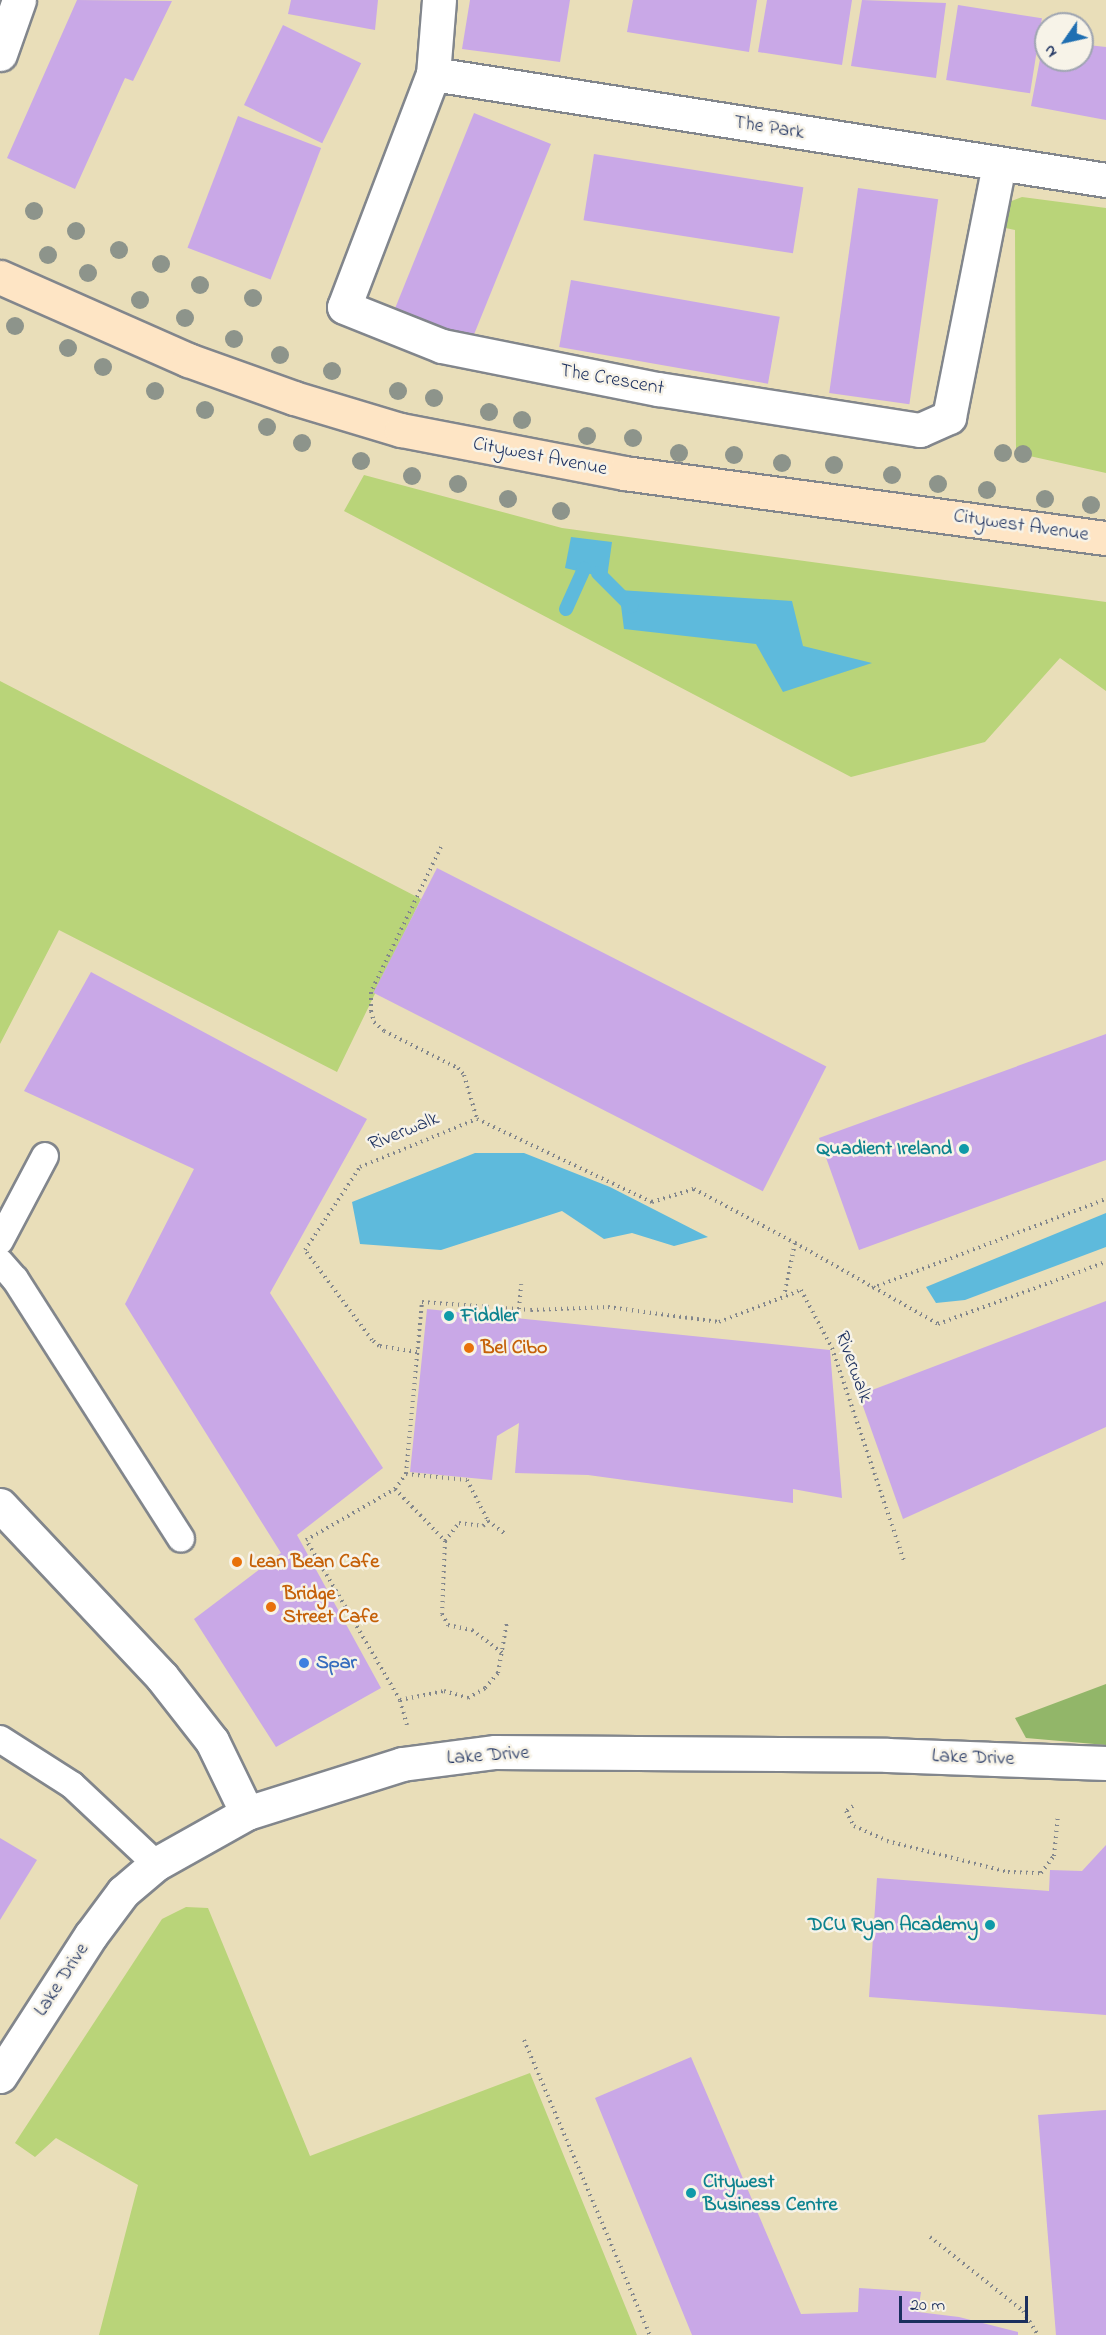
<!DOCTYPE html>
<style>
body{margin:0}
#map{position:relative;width:1106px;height:2335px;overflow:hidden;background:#e9deb9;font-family:"Indie Flower",sans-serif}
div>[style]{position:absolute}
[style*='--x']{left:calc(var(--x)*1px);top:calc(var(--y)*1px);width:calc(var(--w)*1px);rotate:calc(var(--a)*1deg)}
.green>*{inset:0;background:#b9d479}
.forest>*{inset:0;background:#92b669}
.water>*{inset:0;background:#5ebadc}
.stream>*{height:14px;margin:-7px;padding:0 7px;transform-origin:7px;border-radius:7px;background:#5ebadc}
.building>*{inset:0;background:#c9a8e7;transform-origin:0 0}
.path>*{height:4px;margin-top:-2px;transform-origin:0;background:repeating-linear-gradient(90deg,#82868c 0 1.5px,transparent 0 6px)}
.roads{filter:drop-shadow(2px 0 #82868c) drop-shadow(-2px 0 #82868c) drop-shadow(0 2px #82868c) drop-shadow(0 -2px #82868c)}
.service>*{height:26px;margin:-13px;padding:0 13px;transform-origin:13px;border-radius:13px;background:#fff}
.minor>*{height:33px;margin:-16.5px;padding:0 16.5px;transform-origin:16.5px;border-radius:16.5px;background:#fff}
.secondary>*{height:33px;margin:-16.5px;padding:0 16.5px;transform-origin:16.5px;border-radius:16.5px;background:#fee5c5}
.trees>*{width:18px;height:18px;margin:-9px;border-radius:50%;background:#8d948b}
.dots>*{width:16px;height:16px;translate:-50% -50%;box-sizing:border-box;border:3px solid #f7f3e8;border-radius:50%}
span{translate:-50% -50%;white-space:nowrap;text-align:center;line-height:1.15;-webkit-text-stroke:5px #f7f3e8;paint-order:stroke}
.street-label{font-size:20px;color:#1b2f5e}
.culture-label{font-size:20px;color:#0d838f;font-weight:700}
.right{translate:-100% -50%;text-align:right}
.left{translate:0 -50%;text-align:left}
.food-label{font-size:20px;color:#c56008;font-weight:700}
.shop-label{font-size:20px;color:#366cbe;font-weight:700}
.north{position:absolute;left:1034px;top:12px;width:60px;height:60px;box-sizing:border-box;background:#f7f3e8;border:2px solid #9fa5b1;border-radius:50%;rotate:236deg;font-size:16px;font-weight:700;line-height:24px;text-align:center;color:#1b2f5e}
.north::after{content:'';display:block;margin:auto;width:21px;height:27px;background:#1f6fb2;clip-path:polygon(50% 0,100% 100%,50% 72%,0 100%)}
.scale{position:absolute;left:899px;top:2296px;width:129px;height:27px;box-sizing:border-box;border:3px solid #1b2f5e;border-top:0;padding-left:8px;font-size:18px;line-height:21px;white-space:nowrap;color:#1b2f5e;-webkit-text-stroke:4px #f7f3e8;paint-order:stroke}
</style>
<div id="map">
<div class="green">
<i style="clip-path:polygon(1022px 197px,1106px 208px,1106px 473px,1016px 453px,1015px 230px,1001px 227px,1009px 202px)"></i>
<i style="clip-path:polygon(364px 475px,562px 528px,1106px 602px,1106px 691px,1060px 658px,985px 742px,851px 777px,344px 511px)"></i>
<i style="clip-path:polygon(0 681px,421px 899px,337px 1072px,59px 930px,0 1044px)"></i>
<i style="clip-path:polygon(186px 1907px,208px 1908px,310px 2156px,530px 2073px,637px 2335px,99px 2335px,138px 2185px,56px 2138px,35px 2157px,15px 2143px,162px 1919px)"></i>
</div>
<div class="forest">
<i style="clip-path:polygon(1106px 1684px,1106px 1745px,1026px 1738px,1015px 1718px)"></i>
</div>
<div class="water">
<i style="clip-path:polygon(571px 537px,612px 542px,607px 578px,565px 568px)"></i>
<i style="clip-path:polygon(619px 590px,792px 601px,803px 646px,872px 663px,783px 692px,756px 644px,624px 629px)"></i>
<i style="clip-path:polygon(475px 1153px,524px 1153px,610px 1187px,708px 1237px,674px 1246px,632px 1233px,604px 1239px,562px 1211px,441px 1250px,360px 1244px,352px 1202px)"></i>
<i style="clip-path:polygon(1106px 1213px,1106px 1247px,965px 1300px,936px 1303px,926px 1287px)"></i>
</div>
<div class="stream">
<i style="--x:598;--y:573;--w:47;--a:45"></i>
<i style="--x:566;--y:609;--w:44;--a:-65.8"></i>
</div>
<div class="building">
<i style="clip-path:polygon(77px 0,172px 1px,133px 81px,125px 78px,75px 189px,7px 158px)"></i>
<i style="clip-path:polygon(291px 0,378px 0,375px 30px,288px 14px)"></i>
<i style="clip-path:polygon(470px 0,570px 0,560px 62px,462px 49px)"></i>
<i style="clip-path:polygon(633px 0,757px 0,749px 52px,627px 32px)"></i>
<i style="clip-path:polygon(767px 0,852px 0,842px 65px,758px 52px)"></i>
<i style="clip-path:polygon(862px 0,946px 3px,936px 78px,851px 66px)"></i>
<i style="left:958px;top:5px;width:85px;height:76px;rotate:9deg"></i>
<i style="left:283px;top:25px;width:87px;height:89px;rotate:26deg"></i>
<i style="clip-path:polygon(1045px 33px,1046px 60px,1082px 60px,1082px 34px,1089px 35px,1088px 45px,1106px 47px,1106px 120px,1031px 106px)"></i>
<i style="left:474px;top:113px;width:83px;height:216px;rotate:22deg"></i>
<i style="left:238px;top:116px;width:89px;height:141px;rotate:21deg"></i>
<i style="left:594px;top:154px;width:212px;height:67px;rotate:9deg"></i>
<i style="left:858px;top:188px;width:81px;height:207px;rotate:8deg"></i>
<i style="left:571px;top:280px;width:212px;height:68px;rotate:10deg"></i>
<i style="left:437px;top:868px;width:437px;height:140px;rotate:27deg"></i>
<i style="clip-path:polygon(91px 972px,367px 1119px,270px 1293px,383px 1468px,297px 1535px,381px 1688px,276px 1747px,194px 1619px,281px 1553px,125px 1304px,194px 1169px,24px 1091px)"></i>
<i style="clip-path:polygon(1106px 1034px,1106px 1160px,859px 1250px,819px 1138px)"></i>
<i style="clip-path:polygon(1106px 1301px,1106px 1427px,903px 1519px,859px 1395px)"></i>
<i style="clip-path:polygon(427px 1309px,830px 1350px,842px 1498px,793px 1489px,793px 1503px,588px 1475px,515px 1473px,519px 1423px,497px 1436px,492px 1480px,410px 1472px)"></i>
<i style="clip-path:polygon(0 1838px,37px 1860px,0 1920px)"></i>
<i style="clip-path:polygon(1106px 1845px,1106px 2015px,869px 1997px,877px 1878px,1049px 1891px,1050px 1870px,1082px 1871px)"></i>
<i style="clip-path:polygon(691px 2057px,801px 2314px,858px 2312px,859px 2288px,921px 2292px,918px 2312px,959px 2317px,1018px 2332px,1018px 2335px,692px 2335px,595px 2098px)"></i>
<i style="clip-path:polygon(1106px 2110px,1106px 2335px,1056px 2335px,1038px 2115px)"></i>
</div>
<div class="path">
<i style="--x:441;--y:847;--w:161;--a:115.8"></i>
<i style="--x:371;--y:992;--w:19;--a:90"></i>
<i style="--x:371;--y:1011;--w:11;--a:75"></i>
<i style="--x:374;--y:1022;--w:13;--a:42"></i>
<i style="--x:384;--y:1031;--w:83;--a:26.6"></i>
<i style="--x:458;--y:1068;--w:9;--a:49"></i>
<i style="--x:464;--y:1075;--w:46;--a:73.5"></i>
<i style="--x:795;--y:1243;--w:164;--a:29.5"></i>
<i style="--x:938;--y:1324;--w:179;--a:-20.3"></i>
<i style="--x:872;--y:1288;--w:250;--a:-20.8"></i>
<i style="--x:519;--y:1309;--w:25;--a:-85"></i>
<i style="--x:417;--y:1352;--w:38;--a:-171"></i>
<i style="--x:379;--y:1346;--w:9;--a:-139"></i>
<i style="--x:372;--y:1340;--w:112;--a:-126.7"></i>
<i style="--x:305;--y:1250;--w:100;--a:-56.5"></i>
<i style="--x:360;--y:1167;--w:126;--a:-22.3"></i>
<i style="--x:477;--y:1119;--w:194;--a:25.4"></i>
<i style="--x:652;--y:1202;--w:44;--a:-17.2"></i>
<i style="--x:694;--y:1189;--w:115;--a:28.1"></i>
<i style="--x:795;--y:1243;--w:54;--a:101.7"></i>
<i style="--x:406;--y:1474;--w:61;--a:5.6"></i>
<i style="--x:467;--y:1480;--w:46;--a:62.9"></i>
<i style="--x:488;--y:1521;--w:21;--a:37"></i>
<i style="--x:395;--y:1489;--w:72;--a:46.1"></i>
<i style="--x:445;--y:1541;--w:23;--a:-52"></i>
<i style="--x:459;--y:1523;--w:24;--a:7"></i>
<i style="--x:483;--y:1526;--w:7;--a:-45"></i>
<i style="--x:445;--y:1541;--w:73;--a:92.4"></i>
<i style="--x:442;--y:1614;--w:13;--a:61"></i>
<i style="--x:448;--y:1625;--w:25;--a:12"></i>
<i style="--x:472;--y:1630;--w:38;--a:37"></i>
<i style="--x:400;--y:1700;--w:45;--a:-11.6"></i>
<i style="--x:444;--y:1691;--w:25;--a:16"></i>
<i style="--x:468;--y:1698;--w:20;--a:-30"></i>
<i style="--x:485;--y:1688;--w:20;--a:-49"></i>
<i style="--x:498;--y:1673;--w:52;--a:-80"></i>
<i style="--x:407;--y:1725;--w:26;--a:-106"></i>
<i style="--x:400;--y:1700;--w:186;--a:-120.4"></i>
<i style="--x:306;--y:1540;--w:103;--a:-29.8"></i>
<i style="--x:395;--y:1489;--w:19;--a:-54"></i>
<i style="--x:406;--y:1474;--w:173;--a:-84.7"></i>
<i style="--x:422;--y:1302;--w:109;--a:4.2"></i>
<i style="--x:531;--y:1310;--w:77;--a:-2.2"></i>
<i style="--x:608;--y:1307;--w:112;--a:7.7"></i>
<i style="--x:719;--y:1322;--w:88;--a:-21.3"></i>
<i style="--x:801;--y:1290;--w:66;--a:61.9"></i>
<i style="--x:832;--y:1348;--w:225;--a:71.3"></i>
<i style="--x:853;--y:1806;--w:9;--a:144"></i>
<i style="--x:846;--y:1811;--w:17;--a:62"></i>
<i style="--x:854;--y:1826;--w:36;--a:24"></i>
<i style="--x:887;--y:1841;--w:125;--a:14.4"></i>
<i style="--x:1008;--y:1872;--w:33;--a:2"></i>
<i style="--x:1041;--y:1873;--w:21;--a:-53"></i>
<i style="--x:1054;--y:1856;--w:40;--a:-84.3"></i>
<i style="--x:524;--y:2040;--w:321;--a:66.9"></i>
<i style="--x:930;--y:2237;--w:119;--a:38.5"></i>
<i style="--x:1023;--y:2311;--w:28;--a:58"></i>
</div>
<div class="roads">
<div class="service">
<i style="--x:0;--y:1241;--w:96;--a:-62.1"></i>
<i style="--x:0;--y:1262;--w:23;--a:49"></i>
<i style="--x:15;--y:1279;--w:308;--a:57.4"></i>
<i style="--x:0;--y:1739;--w:85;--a:32.6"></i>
<i style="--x:72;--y:1785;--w:115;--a:43.2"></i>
</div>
<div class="minor">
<i style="--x:439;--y:0;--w:74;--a:94.6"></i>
<i style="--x:433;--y:74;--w:249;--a:110.9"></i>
<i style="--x:344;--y:307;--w:105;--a:21.7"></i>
<i style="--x:442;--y:346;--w:220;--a:11.3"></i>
<i style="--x:658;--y:389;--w:265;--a:8.9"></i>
<i style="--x:920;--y:430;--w:32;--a:-24"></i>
<i style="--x:949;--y:417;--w:258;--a:-78.8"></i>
<i style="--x:0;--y:54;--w:57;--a:-70.6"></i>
<i style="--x:433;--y:74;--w:681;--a:8.95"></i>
<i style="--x:0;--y:1505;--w:236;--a:46.7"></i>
<i style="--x:162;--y:1677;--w:81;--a:52"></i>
<i style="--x:212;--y:1741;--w:80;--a:64.1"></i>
<i style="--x:0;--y:2076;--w:168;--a:-57.2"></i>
<i style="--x:91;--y:1935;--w:54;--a:-53.3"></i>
<i style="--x:123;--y:1892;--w:43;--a:-40.3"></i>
<i style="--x:156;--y:1864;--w:104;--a:-29.3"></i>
<i style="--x:247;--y:1813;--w:163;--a:-17.5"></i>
<i style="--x:402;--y:1764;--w:94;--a:-7.4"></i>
<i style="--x:495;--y:1752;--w:392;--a:0.4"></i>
<i style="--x:887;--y:1755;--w:219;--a:2.1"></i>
</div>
<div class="secondary">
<i style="--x:0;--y:277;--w:206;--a:23.8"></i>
<i style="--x:188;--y:360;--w:113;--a:19.7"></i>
<i style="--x:294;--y:398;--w:112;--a:16.7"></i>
<i style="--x:401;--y:430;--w:227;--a:10.9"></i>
<i style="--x:624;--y:473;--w:486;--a:7.7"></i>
</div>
</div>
<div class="trees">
<i style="left:34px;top:211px"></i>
<i style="left:76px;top:231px"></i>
<i style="left:119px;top:250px"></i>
<i style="left:48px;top:255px"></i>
<i style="left:161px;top:264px"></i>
<i style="left:88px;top:273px"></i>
<i style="left:200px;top:285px"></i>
<i style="left:253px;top:298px"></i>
<i style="left:140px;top:300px"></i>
<i style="left:185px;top:318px"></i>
<i style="left:15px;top:326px"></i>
<i style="left:234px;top:339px"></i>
<i style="left:68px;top:348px"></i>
<i style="left:280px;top:355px"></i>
<i style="left:103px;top:367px"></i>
<i style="left:332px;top:371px"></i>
<i style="left:155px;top:391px"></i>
<i style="left:398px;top:391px"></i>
<i style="left:434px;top:398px"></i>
<i style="left:205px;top:410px"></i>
<i style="left:489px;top:412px"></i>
<i style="left:522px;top:420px"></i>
<i style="left:267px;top:427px"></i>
<i style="left:587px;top:436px"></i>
<i style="left:633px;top:438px"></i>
<i style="left:302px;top:443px"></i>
<i style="left:679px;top:453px"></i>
<i style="left:1003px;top:453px"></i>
<i style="left:1023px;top:454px"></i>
<i style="left:734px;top:455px"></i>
<i style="left:361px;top:461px"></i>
<i style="left:782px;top:463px"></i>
<i style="left:834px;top:465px"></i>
<i style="left:892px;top:475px"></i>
<i style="left:412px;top:476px"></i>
<i style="left:458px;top:484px"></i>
<i style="left:938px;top:484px"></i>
<i style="left:987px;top:490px"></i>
<i style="left:508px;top:499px"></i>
<i style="left:1045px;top:499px"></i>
<i style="left:1091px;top:505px"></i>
<i style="left:561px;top:511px"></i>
</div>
<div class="dots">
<i style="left:964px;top:1149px;background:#0f9aa8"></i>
<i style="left:449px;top:1316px;background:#0f9aa8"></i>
<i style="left:469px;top:1348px;background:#e8710a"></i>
<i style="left:237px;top:1562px;background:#e8710a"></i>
<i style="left:271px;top:1607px;background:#e8710a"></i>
<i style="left:304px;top:1663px;background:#3f7fe0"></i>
<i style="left:990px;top:1925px;background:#0f9aa8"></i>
<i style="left:691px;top:2193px;background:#0f9aa8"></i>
</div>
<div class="street-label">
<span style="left:769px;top:128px;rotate:9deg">The Park</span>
<span style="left:612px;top:380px;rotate:10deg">The Crescent</span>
<span style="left:540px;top:457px;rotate:11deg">Citywest Avenue</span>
<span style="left:1021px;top:526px;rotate:8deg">Citywest Avenue</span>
<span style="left:404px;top:1132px;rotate:-22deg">Riverwalk</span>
<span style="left:853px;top:1367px;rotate:70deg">Riverwalk</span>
<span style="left:488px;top:1756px;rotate:-4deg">Lake Drive</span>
<span style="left:973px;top:1758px;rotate:2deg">Lake Drive</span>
<span style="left:62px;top:1980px;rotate:-57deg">Lake Drive</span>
</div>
<div class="culture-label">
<span class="right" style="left:952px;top:1149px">Quadient Ireland</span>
<span class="left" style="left:461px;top:1316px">Fiddler</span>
<span class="right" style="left:978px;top:1925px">DCU Ryan Academy</span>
<span class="left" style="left:703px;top:2194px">Citywest<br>Business Centre</span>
</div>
<div class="food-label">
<span class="left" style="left:481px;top:1348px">Bel Cibo</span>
<span class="left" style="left:249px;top:1562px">Lean Bean Cafe</span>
<span class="left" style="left:283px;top:1606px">Bridge<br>Street Cafe</span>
</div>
<div class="shop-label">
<span class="left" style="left:316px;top:1663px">Spar</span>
</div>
<div class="north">N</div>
<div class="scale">20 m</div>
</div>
